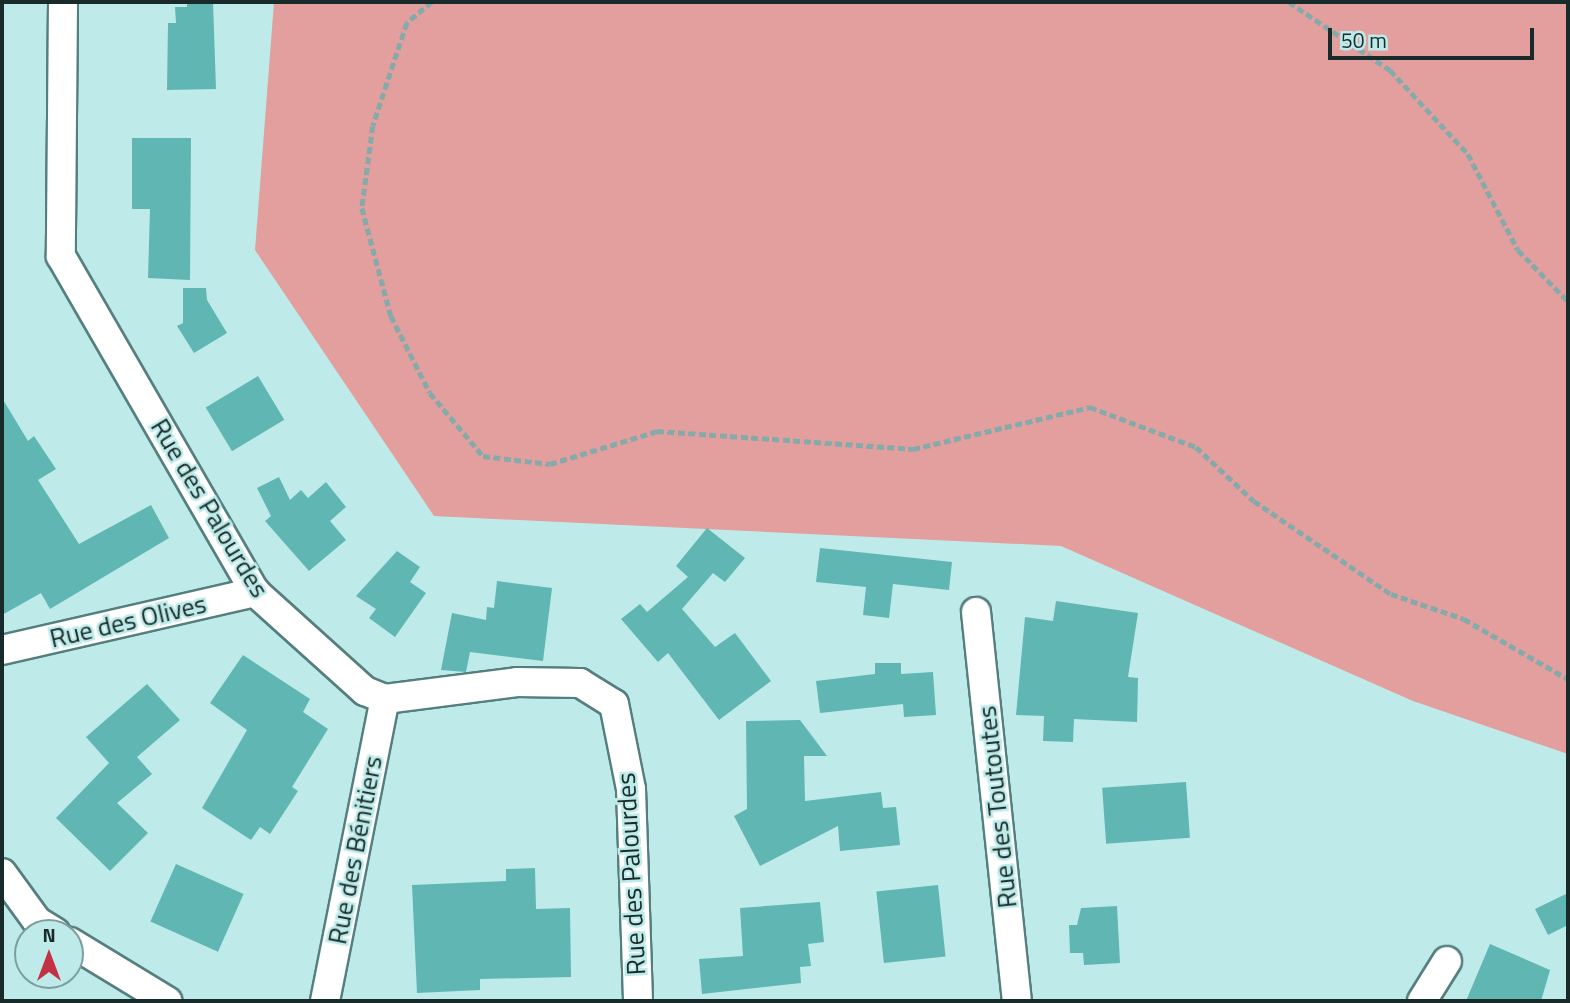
<!DOCTYPE html>
<meta charset="utf-8">
<style>
body{margin:0}
#map{position:relative;width:1570px;height:1003px;overflow:hidden;background:#beebe9;font-family:"Titillium Web",sans-serif}
div>[style]{position:absolute}
[style*='--x']{left:calc(var(--x)*1px);top:calc(var(--y)*1px);width:calc(var(--w)*1px);rotate:calc(var(--a)*1deg)}
.forest>*{inset:0;background:#e39e9e}
.building>*{inset:0;background:#5fb6b3;transform-origin:0 0}
.path>*{height:4.5px;margin-top:-2.25px;transform-origin:0;background:repeating-linear-gradient(90deg,#86aaa9 0 7px,transparent 0 10.5px)}
.roads{filter:drop-shadow(2px 0 #557f7e) drop-shadow(-2px 0 #557f7e) drop-shadow(0 2px #557f7e) drop-shadow(0 -2px #557f7e)}
.minor>*{height:28px;margin:-14px;padding:0 14px;transform-origin:14px;border-radius:14px;background:#fff}
span{translate:-50% -50%;white-space:nowrap;text-align:center;line-height:1.15;-webkit-text-stroke:5px #beebe9;paint-order:stroke}
.street-label{font-size:26px;color:#182a29}
.frame{position:absolute;inset:0;border:4px solid #182a29;pointer-events:none}
.north{position:absolute;left:14px;top:919px;width:70px;height:70px;box-sizing:border-box;background:#beebe9;border:2px solid #7c9e9c;border-radius:50%;rotate:0deg;font-size:19px;font-weight:700;line-height:28px;text-align:center;color:#182a29}
.north::after{content:'';display:block;margin:auto;width:24px;height:32px;background:#c23144;clip-path:polygon(50% 0,100% 100%,50% 72%,0 100%)}
.scale{position:absolute;left:1328px;top:28px;width:206px;height:32px;box-sizing:border-box;border:4px solid #182a29;border-top:0;padding-left:9px;font-size:21px;line-height:24px;white-space:nowrap;color:#182a29;-webkit-text-stroke:5px #beebe9;paint-order:stroke}
</style>
<div id="map">
<div class="forest">
<i style="clip-path:polygon(274px 2px,1568px 2px,1568px 754px,1413px 701px,1061px 546px,434px 516px,255px 250px)"></i>
</div>
<div class="building">
<i style="clip-path:polygon(187px 2px,213px 2px,216px 89px,167px 90px,168px 23px,176px 23px,175px 7px,187px 7px)"></i>
<i style="clip-path:polygon(132px 138px,191px 138px,190px 280px,148px 278px,150px 209px,132px 209px)"></i>
<i style="clip-path:polygon(183px 288px,206px 288px,207px 300px,227px 333px,194px 353px,177px 326px,183px 323px)"></i>
<i style="left:258px;top:376px;width:51px;height:61px;rotate:59deg"></i>
<i style="clip-path:polygon(2px 398px,28px 441px,34px 436px,56px 469px,38px 480px,79px 544px,151px 505px,169px 538px,50px 609px,41px 593px,2px 615px)"></i>
<i style="clip-path:polygon(279px 477px,290px 500px,301px 490px,308px 498px,326px 482px,346px 507px,330px 521px,346px 540px,309px 571px,265px 521px,271px 516px,257px 488px)"></i>
<i style="clip-path:polygon(707px 528px,745px 558px,725px 582px,713px 573px,682px 609px,715px 647px,735px 633px,771px 681px,719px 720px,668px 653px,658px 662px,621px 619px,640px 604px,647px 612px,688px 577px,676px 566px)"></i>
<i style="clip-path:polygon(820px 548px,952px 562px,949px 590px,893px 584px,889px 618px,863px 615px,866px 587px,816px 582px)"></i>
<i style="clip-path:polygon(397px 551px,420px 567px,410px 582px,426px 593px,395px 637px,369px 618px,376px 609px,356px 596px)"></i>
<i style="clip-path:polygon(497px 581px,552px 588px,543px 661px,470px 652px,466px 672px,441px 670px,452px 613px,486px 620px,487px 607px,494px 608px)"></i>
<i style="clip-path:polygon(1056px 601px,1138px 613px,1128px 677px,1138px 678px,1137px 722px,1074px 719px,1073px 742px,1043px 741px,1044px 716px,1016px 715px,1025px 617px,1053px 621px)"></i>
<i style="clip-path:polygon(243px 655px,310px 699px,303px 712px,328px 729px,292px 787px,298px 791px,270px 834px,260px 827px,251px 840px,202px 808px,247px 730px,210px 703px)"></i>
<i style="clip-path:polygon(875px 663px,901px 663px,901px 674px,933px 672px,936px 715px,904px 717px,903px 704px,820px 713px,816px 681px,875px 674px)"></i>
<i style="clip-path:polygon(147px 684px,180px 720px,137px 757px,152px 774px,117px 803px,148px 833px,110px 871px,56px 818px,109px 763px,86px 737px)"></i>
<i style="clip-path:polygon(800px 720px,827px 756px,804px 756px,805px 801px,881px 792px,883px 808px,896px 807px,900px 845px,840px 851px,838px 826px,760px 866px,734px 816px,747px 809px,746px 721px)"></i>
<i style="left:1186px;top:782px;width:56px;height:84px;rotate:86deg"></i>
<i style="left:176px;top:864px;width:74px;height:63px;rotate:24deg"></i>
<i style="clip-path:polygon(535px 868px,536px 909px,570px 908px,571px 977px,480px 979px,480px 990px,417px 993px,412px 885px,506px 881px,506px 869px)"></i>
<i style="left:938px;top:885px;width:72px;height:62px;rotate:84deg"></i>
<i style="clip-path:polygon(1568px 893px,1568px 925px,1548px 935px,1535px 909px)"></i>
<i style="clip-path:polygon(820px 902px,824px 942px,808px 944px,811px 966px,800px 967px,801px 983px,702px 994px,699px 959px,743px 956px,740px 908px)"></i>
<i style="clip-path:polygon(1117px 906px,1120px 963px,1084px 965px,1083px 953px,1070px 953px,1069px 925px,1077px 925px,1081px 908px)"></i>
<i style="clip-path:polygon(1490px 944px,1550px 970px,1541px 1001px,1466px 1001px)"></i>
</div>
<div class="path">
<i style="--x:432;--y:2;--w:33;--a:140"></i>
<i style="--x:407;--y:23;--w:108;--a:108.3"></i>
<i style="--x:373;--y:126;--w:83;--a:97.6"></i>
<i style="--x:362;--y:208;--w:112;--a:75"></i>
<i style="--x:391;--y:316;--w:86;--a:63.1"></i>
<i style="--x:430;--y:393;--w:82;--a:49.9"></i>
<i style="--x:483;--y:456;--w:67;--a:6.8"></i>
<i style="--x:550;--y:464;--w:112;--a:-17.1"></i>
<i style="--x:657;--y:431;--w:257;--a:4"></i>
<i style="--x:913;--y:449;--w:182;--a:-13.3"></i>
<i style="--x:1090;--y:407;--w:113;--a:20.7"></i>
<i style="--x:1196;--y:447;--w:79;--a:43"></i>
<i style="--x:1254;--y:501;--w:166;--a:34.2"></i>
<i style="--x:1391;--y:594;--w:77;--a:18.9"></i>
<i style="--x:1464;--y:619;--w:120;--a:30"></i>
<i style="--x:1289;--y:2;--w:122;--a:34"></i>
<i style="--x:1390;--y:70;--w:115;--a:47.1"></i>
<i style="--x:1468;--y:154;--w:108;--a:62.5"></i>
<i style="--x:1518;--y:250;--w:71;--a:45.6"></i>
</div>
<div class="roads">
<div class="minor">
<i style="--x:63;--y:2;--w:254;--a:90.5"></i>
<i style="--x:61;--y:256;--w:388;--a:60"></i>
<i style="--x:255;--y:592;--w:148;--a:42"></i>
<i style="--x:365;--y:691;--w:22;--a:22"></i>
<i style="--x:385;--y:699;--w:133;--a:-7.3"></i>
<i style="--x:517;--y:682;--w:63;--a:0.9"></i>
<i style="--x:580;--y:683;--w:40;--a:32"></i>
<i style="--x:614;--y:704;--w:87;--a:78.7"></i>
<i style="--x:631;--y:789;--w:212;--a:88.1"></i>
<i style="--x:976;--y:612;--w:391;--a:84"></i>
<i style="--x:2;--y:650;--w:260;--a:-12.9"></i>
<i style="--x:2;--y:873;--w:59;--a:53.9"></i>
<i style="--x:37;--y:921;--w:22;--a:32"></i>
<i style="--x:70;--y:942;--w:114;--a:31.3"></i>
<i style="--x:325;--y:1001;--w:308;--a:-78.8"></i>
<i style="--x:1422;--y:1001;--w:47;--a:-58"></i>
</div>
</div>
<div class="street-label">
<span style="left:210px;top:508px;rotate:59deg">Rue des Palourdes</span>
<span style="left:128px;top:621px;rotate:-13deg">Rue des Olives</span>
<span style="left:997px;top:807px;rotate:-96deg">Rue des Toutoutes</span>
<span style="left:355px;top:850px;rotate:-79deg">Rue des Bénitiers</span>
<span style="left:631px;top:874px;rotate:-93deg">Rue des Palourdes</span>
</div>
<div class="frame"></div>
<div class="north">N</div>
<div class="scale">50 m</div>
</div>
